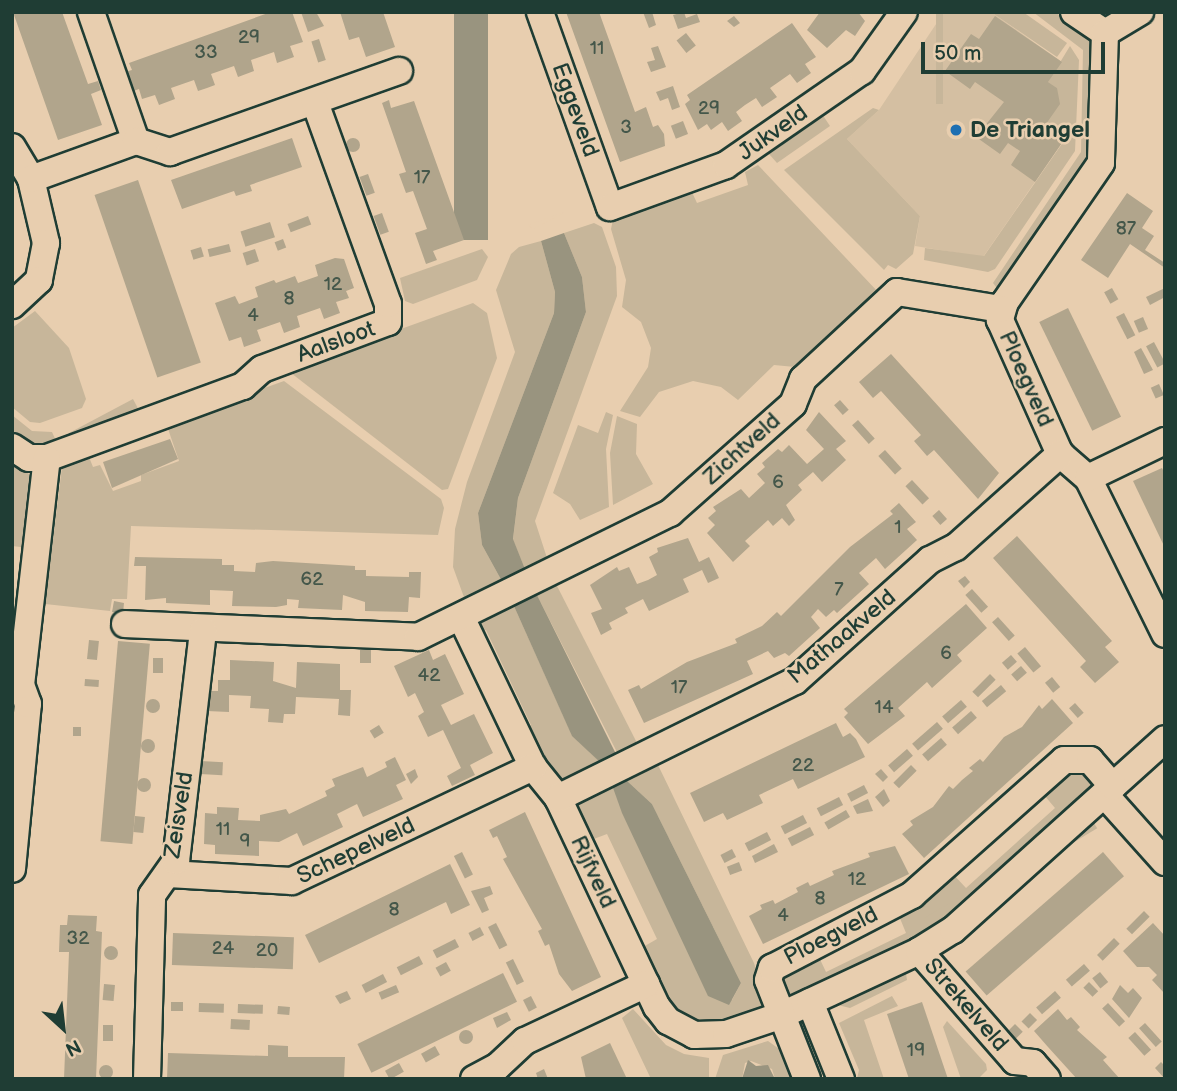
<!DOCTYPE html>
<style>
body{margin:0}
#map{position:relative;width:1177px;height:1091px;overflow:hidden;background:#e8ceaf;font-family:"Balsamiq Sans",sans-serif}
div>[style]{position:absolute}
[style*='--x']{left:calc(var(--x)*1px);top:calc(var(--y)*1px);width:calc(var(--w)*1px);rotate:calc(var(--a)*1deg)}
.built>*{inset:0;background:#d4bfa2}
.green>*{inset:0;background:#c7b69a;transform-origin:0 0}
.water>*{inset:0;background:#99947f;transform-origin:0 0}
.pier>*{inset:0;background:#e8ceaf}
.building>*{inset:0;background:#b1a58c;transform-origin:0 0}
.round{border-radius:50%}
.roads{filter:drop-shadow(2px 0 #1f3d34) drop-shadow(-2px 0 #1f3d34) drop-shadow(0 2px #1f3d34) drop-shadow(0 -2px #1f3d34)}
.street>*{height:26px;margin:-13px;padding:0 13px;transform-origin:13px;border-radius:13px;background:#e8ceaf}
.dots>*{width:19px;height:19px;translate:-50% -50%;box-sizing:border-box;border:4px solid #e8ceaf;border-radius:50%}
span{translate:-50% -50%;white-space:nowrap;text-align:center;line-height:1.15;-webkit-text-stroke:5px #e8ceaf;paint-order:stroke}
.number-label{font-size:19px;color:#44574a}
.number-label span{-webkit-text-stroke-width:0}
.street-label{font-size:23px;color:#1f3d34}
.poi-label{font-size:23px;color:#1f3d34;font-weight:700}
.left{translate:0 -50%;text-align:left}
.frame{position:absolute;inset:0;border:14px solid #1f3d34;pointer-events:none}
.north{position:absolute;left:28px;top:993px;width:70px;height:70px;-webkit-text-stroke:5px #e8ceaf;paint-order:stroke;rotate:153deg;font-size:19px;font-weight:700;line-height:28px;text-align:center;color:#1f3d34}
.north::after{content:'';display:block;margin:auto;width:24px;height:32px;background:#1f3d34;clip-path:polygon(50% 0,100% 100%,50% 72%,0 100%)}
.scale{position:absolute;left:921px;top:42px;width:184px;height:32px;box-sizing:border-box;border:4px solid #1f3d34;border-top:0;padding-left:9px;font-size:21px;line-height:24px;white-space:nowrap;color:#1f3d34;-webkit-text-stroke:5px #e8ceaf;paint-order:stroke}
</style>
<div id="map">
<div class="built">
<i style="clip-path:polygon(944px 12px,991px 12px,1062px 62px,1057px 88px,1066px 137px,983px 257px,915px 246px,920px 216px,847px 139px,879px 110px)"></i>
</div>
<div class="green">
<i style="left:936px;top:12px;width:7px;height:92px"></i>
<i style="clip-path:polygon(991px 12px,1023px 12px,1067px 43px,1057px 57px)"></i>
<i style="clip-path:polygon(1033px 12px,1055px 12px,1085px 33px,1095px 47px,1093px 152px,1000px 292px,993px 283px,1081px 152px,1083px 50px)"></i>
<i style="clip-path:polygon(1070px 46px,1079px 60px,1075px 151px,995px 269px,988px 272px,924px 260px,925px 248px,984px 256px,1066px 138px,1046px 124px,1057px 88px,1048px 82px)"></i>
<i style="clip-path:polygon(873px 108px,879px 110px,847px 139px,920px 216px,913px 254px,896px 269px,888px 265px,884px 270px,784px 170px)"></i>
<i style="clip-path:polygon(822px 114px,830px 126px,777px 163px,769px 154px)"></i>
<i style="clip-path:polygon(758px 165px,879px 293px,795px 367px,774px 365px,738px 400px,721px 387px,693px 381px,659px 392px,640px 417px,620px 411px,648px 367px,651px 348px,641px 322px,622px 307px,626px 280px,611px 229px,614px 215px,690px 188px,697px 203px,748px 185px,745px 172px)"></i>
<i style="clip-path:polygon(594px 223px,602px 227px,616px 267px,617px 296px,535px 521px,548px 561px,527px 574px,513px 540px,518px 498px,586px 312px,582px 277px,564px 233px)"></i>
<i style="clip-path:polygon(541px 241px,555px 292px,554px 313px,478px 513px,482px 545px,504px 585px,465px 600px,453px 567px,455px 529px,467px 482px,515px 352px,496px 290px,511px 254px,519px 247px)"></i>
<i style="clip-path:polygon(482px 249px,488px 257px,477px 280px,413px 304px,405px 301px,400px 278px)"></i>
<i style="clip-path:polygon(473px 303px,487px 313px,497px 358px,448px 489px,442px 490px,291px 373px,290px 369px)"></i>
<i style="clip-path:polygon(35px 311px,69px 348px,86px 399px,82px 408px,40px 423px,30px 422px,12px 407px,12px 328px)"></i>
<i style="clip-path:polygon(284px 381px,441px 499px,444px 508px,438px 535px,131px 526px,127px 599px,112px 599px,110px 611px,45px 604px,62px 467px,87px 452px,93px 467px,100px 465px,113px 491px,141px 481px,141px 475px,179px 461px,166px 423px)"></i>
<i style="left:133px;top:399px;width:17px;height:73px;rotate:62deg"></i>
<i style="clip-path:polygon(606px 412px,613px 415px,606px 449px,609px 507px,580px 520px,570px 504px,553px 493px,578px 425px,598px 433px)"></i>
<i style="clip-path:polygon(12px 415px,32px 431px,52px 432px,57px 443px,29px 443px,12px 435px)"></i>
<i style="clip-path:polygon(617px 416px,637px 424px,636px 454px,653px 484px,613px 505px,610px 453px)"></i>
<i style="clip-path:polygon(12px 458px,32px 477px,29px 548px,12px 546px)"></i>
<i style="left:556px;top:584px;width:181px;height:22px;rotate:63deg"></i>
<i style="clip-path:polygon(513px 604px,572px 735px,603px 765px,564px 784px,542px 765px,526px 727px,531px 725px,486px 630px,478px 633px,479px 620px)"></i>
<i style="clip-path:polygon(658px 765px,754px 963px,767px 1005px,721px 1024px,698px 1022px,671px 1005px,643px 947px,657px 939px,607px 834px,591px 840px,575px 807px,576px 802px,612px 785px,721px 999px,732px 1000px,741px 983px,652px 804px,625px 779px)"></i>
<i style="clip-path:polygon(1077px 766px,1096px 784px,953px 916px,928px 934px,786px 999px,778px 975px,817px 953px,826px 972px,906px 933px,897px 911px,932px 895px,952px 873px,966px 888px,1055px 808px,1044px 795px)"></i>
<i style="left:1091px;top:818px;width:12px;height:195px;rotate:59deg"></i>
<i style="clip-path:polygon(905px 967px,907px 980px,850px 1008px,834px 1004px)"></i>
<i style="clip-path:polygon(892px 996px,898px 1006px,864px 1020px,884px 1079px,857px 1079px,859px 1070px,839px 1023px)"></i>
<i style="clip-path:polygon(633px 1009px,666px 1045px,684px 1054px,709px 1058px,709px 1079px,651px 1079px,622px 1018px)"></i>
<i style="clip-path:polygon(947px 1021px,986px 1064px,987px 1070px,978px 1079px,961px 1079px,943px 1027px)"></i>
<i style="clip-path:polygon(768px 1041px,782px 1051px,801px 1079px,775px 1079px,772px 1069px,751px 1061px,745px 1063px,742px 1079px,715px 1079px,723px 1055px)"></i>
</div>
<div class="water">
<i style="left:454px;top:12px;width:34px;height:228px"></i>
<i style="clip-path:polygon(564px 233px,582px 277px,586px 312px,518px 498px,513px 539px,527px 574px,504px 585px,482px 545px,478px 513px,554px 313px,555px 292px,541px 241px)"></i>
<i style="clip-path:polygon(536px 593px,615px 752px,616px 759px,603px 765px,572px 736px,513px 604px)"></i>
<i style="clip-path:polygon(625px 779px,652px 804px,741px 983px,729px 1005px,708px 996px,622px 813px,612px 785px)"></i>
<i style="clip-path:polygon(748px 1060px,756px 1066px,768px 1065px,775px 1079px,742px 1079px)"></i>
</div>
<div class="pier">
<i style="clip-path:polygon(564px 213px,533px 229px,528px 225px,564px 212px)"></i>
</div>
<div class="building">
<i style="clip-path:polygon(13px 12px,62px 12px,88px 84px,98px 81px,101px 90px,91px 94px,102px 125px,58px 140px)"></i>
<i style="clip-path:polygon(271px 12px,292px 12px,303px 42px,290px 46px,294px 57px,277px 63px,274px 52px,251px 60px,254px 71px,238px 77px,234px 66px,211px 74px,215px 85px,207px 88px,198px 91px,194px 80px,171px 88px,175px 99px,159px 105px,155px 95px,142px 99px,139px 89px,128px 93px,121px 73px,132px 70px,129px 63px)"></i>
<i style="clip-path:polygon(301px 12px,316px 12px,324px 26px,308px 32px)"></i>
<i style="clip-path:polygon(340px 12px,383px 12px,395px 47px,366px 57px,359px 37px,349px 40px)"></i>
<i style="clip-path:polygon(566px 12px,599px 12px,635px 112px,646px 107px,653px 127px,658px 125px,664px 134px,665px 146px,620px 162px)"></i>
<i style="clip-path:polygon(643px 12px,652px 12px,656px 25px,649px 28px)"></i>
<i style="clip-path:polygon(684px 12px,686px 18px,697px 14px,700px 22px,678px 29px,673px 15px)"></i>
<i style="clip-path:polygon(820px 12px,858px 12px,865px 21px,855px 36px,846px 30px,827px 48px,807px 30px)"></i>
<i style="clip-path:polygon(734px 16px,740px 23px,734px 27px,727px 21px)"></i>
<i style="clip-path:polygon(995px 16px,1062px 62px,1048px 82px,1057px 88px,1060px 104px,1046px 124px,1066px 137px,1035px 182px,1011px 165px,1020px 151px,1008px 143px,1000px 154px,976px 137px,1004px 102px,975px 82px,970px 89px,945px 71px,971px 34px,979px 39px)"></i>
<i style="clip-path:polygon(792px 23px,816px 57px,805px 64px,811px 73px,797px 83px,790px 74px,770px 88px,777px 97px,762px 107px,756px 98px,745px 105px,736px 112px,742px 121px,728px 131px,722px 122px,711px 130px,707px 124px,698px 130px,685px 104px,690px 100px,687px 95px)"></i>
<i style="left:686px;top:33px;width:16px;height:12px;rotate:52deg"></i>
<i style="left:319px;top:39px;width:22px;height:8px;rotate:72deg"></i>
<i style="clip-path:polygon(658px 46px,666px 67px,651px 72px,647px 62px,655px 60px,651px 48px)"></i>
<i style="clip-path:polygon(673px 86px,680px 107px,672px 110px,668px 98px,660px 101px,656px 92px)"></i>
<i style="clip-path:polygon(389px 100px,391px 108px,414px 101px,464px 240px,433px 251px,437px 260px,426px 264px,415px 233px,427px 229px,413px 191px,406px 193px,399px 174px,406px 172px,382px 103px)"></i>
<i style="left:683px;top:121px;width:14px;height:13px;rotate:69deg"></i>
<i class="round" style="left:346px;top:138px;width:14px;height:14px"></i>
<i style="clip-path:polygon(292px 138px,302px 167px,250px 185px,252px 191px,236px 196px,234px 191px,182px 209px,171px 180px)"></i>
<i style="left:368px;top:174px;width:20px;height:9px;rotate:70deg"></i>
<i style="left:138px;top:180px;width:193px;height:46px;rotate:71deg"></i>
<i style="clip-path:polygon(1127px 193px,1153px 211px,1142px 228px,1154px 236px,1145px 250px,1165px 263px,1165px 268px,1130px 244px,1108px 278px,1081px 260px)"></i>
<i style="left:382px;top:213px;width:20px;height:9px;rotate:70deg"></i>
<i style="left:308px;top:216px;width:9px;height:22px;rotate:69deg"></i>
<i style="left:270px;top:222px;width:16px;height:31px;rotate:72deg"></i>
<i style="left:283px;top:239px;width:9px;height:9px;rotate:69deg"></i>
<i style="left:229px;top:244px;width:8px;height:22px;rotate:76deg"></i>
<i style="left:201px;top:247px;width:10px;height:11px;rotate:73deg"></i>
<i style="left:255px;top:249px;width:13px;height:13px;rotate:72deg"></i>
<i style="clip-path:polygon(335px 258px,344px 259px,354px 288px,346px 291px,349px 298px,336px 302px,340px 313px,324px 319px,320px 308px,297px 316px,300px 327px,284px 333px,280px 322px,257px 330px,261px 341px,244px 347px,241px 337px,229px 341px,215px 303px,235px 296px,239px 304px,258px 297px,255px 287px,274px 280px,276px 283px,295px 276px,298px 283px,318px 276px,315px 265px)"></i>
<i style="left:1112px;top:288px;width:13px;height:9px;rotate:61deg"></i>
<i style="clip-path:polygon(1165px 288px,1165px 297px,1150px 305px,1146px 297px)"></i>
<i style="left:1068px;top:308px;width:121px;height:32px;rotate:64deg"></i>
<i style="left:1124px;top:313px;width:25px;height:9px;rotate:63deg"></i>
<i style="left:1143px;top:317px;width:13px;height:10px;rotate:67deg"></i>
<i style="left:1154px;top:342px;width:24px;height:9px;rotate:62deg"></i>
<i style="clip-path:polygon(1141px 348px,1153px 370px,1144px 374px,1134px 352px)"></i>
<i style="clip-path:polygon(891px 354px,999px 473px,978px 499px,934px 450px,927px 456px,914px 441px,921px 435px,881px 391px,873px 398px,859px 382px)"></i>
<i style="left:1159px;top:384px;width:12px;height:9px;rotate:66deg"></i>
<i style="left:840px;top:400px;width:13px;height:8px;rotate:48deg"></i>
<i style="clip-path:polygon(819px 412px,846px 441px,836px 449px,846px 460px,822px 482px,813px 472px,798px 485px,802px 490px,786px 505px,795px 520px,789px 526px,782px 518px,773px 526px,768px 520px,745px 541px,750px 546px,733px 562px,707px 533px,715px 525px,708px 518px,716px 511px,713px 507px,741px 489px,749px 498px,765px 483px,757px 474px,765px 467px,762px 463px,778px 449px,782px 452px,789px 445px,807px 464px,824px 449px,806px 430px)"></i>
<i style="left:858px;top:420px;width:25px;height:8px;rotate:48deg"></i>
<i style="clip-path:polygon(170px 439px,178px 459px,112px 488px,103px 462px)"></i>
<i style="left:885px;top:450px;width:25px;height:9px;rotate:48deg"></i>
<i style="clip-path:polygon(1162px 468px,1165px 474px,1165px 548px,1133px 481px)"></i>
<i style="left:912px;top:480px;width:25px;height:9px;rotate:47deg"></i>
<i style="clip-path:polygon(899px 503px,916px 522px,907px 529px,917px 540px,885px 569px,876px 558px,867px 566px,859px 573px,869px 584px,837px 613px,834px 610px,826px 617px,818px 609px,811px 617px,820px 628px,789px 656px,785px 653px,774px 658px,768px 651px,747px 661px,753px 674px,644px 723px,628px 690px,639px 685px,641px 689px,687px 662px,737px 643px,735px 639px,762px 626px,777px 612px,781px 616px,850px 547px,893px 514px,890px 511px)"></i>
<i style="left:939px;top:510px;width:12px;height:9px;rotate:48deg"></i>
<i style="clip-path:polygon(1017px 536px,1112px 641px,1105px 647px,1119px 662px,1095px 683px,1080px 667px,1086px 661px,993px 558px)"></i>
<i style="clip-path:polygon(688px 538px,699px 562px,709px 557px,719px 578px,708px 583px,702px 570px,683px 579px,689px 592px,649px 611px,643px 599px,625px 608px,628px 613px,609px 623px,612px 629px,601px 635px,591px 613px,602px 609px,590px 585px,617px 567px,619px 571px,629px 567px,637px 584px,648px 580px,657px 575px,649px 557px,658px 552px,657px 548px)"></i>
<i style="clip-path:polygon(135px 557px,222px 559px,222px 565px,234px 565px,234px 571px,255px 572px,256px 563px,273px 561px,355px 566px,355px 570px,366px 570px,366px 576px,409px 577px,409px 572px,421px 572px,420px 598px,409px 597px,408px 612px,365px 611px,365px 602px,343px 595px,342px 610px,298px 608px,299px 600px,287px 599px,287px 605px,276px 607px,232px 606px,233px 591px,210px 590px,210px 605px,166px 603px,166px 598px,145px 600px,146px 566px,134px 566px)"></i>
<i style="clip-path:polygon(965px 576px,970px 582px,964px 588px,958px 581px)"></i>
<i style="left:972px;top:589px;width:24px;height:9px;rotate:48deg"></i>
<i style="clip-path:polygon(114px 601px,124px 603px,123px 613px,112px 612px)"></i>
<i style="clip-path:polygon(966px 604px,987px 628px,957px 655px,962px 661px,932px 688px,927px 682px,898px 708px,905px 716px,868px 744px,844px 717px,848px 713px,844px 709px)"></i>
<i style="left:998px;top:617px;width:25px;height:8px;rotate:48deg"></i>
<i style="left:89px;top:640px;width:10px;height:19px;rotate:6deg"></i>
<i style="left:118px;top:641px;width:32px;height:201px;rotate:5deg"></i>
<i style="left:1025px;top:647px;width:25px;height:10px;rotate:50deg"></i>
<i style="left:360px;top:650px;width:11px;height:13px"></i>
<i style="clip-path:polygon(429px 650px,433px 660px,445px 654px,464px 694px,441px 705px,451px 725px,474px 714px,493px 753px,470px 765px,475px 775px,452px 786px,447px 776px,461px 768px,443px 730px,428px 737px,418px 716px,424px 712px,415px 693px,408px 697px,394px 666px)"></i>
<i style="left:1011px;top:655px;width:9px;height:12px;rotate:49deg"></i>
<i style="left:153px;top:658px;width:10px;height:15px"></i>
<i style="clip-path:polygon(230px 660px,274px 662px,273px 681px,296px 688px,297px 662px,340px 664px,340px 690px,351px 690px,350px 716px,338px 715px,339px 699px,296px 697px,295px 714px,284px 714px,283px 723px,268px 722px,269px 709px,250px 708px,251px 696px,229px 695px,229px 712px,207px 711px,208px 691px,218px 691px,218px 680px,230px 680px)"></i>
<i style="left:1021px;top:666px;width:9px;height:13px;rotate:49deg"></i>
<i style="left:990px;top:674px;width:8px;height:25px;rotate:45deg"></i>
<i style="left:1052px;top:677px;width:13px;height:9px;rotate:51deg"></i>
<i style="left:85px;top:679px;width:14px;height:7px;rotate:4deg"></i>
<i style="left:1001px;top:685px;width:8px;height:25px;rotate:50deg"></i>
<i class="round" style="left:146px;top:699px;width:14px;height:14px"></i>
<i style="clip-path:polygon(1052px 699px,1073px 723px,924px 858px,902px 834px,913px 825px,910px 821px,933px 807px,949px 786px,953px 789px,962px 780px,973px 771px,969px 768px,980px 759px,983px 762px,1004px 737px,1022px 727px,1039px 705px,1042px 709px)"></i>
<i style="left:961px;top:700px;width:9px;height:25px;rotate:49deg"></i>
<i style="left:1075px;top:703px;width:13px;height:8px;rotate:48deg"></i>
<i style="left:971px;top:711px;width:9px;height:25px;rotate:49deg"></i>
<i style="left:937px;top:722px;width:9px;height:33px;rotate:49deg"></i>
<i style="clip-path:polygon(836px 723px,843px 737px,850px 733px,856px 739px,865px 757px,798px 789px,793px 779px,759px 795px,763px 803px,727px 820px,723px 813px,704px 822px,690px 793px)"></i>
<i style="left:379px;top:725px;width:9px;height:11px;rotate:58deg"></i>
<i style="left:73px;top:727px;width:8px;height:9px"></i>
<i style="left:941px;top:738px;width:9px;height:25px;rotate:49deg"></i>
<i class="round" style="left:141px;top:739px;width:14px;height:14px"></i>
<i style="left:907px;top:749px;width:9px;height:25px;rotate:49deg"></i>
<i style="clip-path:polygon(395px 757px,406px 780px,396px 785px,403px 799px,363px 817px,357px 804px,337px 814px,343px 827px,303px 846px,297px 833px,279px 842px,259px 841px,259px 856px,215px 854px,215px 845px,204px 844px,205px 813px,217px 814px,217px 807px,239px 808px,238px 820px,260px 821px,260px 815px,286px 809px,289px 814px,327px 796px,325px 791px,335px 786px,332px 779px,363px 767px,367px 777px,387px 767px,385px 762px)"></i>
<i style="left:201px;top:761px;width:22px;height:13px;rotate:3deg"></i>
<i style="left:911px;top:765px;width:8px;height:25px;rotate:45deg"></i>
<i style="clip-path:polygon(415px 769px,418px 777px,411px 784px,406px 774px)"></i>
<i style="clip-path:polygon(881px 769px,888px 777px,883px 782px,875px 774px)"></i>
<i class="round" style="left:137px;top:778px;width:14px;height:14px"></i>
<i style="left:864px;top:785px;width:9px;height:19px;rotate:63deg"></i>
<i style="clip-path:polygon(884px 789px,890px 801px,883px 807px,875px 797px)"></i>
<i style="left:839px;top:797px;width:9px;height:25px;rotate:63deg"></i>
<i style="clip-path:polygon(868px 799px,873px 811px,857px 814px,853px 806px)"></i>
<i style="left:846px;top:810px;width:8px;height:25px;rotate:60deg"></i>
<i style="clip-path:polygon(525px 812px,601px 977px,572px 991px,559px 974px,549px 944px,545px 946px,538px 931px,542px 929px,503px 859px,507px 857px,497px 836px,493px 838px,489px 830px)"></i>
<i style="left:803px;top:815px;width:9px;height:25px;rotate:63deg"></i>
<i style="left:135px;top:816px;width:10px;height:16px;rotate:6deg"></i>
<i style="left:810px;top:827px;width:9px;height:25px;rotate:63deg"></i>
<i style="left:767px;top:832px;width:9px;height:25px;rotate:63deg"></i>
<i style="clip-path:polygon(774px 844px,778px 852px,755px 863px,752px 856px)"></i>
<i style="clip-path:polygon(895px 846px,909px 874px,763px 944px,749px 916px,762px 909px,760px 905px,773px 900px,775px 904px,798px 892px,796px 888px,808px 882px,810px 886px,834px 875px,832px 871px,870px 857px,868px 853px)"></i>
<i style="left:732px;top:849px;width:9px;height:13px;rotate:63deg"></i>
<i style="left:462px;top:852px;width:25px;height:9px;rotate:64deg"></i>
<i style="left:1103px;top:852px;width:32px;height:182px;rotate:49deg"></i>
<i style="left:739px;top:862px;width:9px;height:13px;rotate:69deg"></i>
<i style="clip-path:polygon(450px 864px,470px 905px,451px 914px,446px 902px,319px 963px,305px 935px)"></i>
<i style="clip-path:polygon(490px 886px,493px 894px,484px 898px,489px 910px,482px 913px,471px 891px)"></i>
<i style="left:1144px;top:911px;width:8px;height:25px;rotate:45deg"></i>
<i style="clip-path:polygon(68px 915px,97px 916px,96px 931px,102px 932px,96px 1079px,64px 1079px,69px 952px,59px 952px,60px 925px,67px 925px)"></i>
<i style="left:496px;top:923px;width:25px;height:9px;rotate:63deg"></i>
<i style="clip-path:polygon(1153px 923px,1165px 936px,1165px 994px,1152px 980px,1157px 975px,1149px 967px,1137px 967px,1123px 951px)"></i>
<i style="left:480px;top:927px;width:9px;height:13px;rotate:63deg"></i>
<i style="left:173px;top:933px;width:121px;height:32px;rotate:2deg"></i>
<i style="left:1114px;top:938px;width:8px;height:24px;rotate:45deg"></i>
<i style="left:455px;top:939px;width:9px;height:25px;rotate:63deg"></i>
<i class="round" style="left:104px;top:946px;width:14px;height:14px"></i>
<i style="left:419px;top:956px;width:9px;height:25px;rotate:63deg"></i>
<i style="left:513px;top:959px;width:25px;height:8px;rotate:64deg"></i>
<i style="left:446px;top:962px;width:10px;height:12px;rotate:61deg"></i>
<i style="left:1084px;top:964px;width:9px;height:24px;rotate:49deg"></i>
<i style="left:1100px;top:972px;width:13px;height:10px;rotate:51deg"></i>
<i style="left:503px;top:973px;width:32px;height:162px;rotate:64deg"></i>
<i style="left:383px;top:974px;width:9px;height:24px;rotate:63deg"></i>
<i style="left:1089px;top:982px;width:13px;height:8px;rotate:45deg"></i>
<i style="left:104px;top:984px;width:11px;height:16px;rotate:5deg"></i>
<i style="left:396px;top:985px;width:8px;height:19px;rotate:67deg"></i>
<i style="clip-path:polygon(1120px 985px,1128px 993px,1133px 988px,1142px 998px,1129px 1018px,1112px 999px)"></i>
<i style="clip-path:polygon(347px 991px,351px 999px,340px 1004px,335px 996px)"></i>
<i style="left:1055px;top:991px;width:9px;height:25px;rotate:49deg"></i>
<i style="left:531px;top:996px;width:13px;height:9px;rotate:63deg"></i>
<i style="left:171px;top:1002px;width:12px;height:9px"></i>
<i style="clip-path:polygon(922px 1002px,948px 1079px,909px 1079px,887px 1014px)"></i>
<i style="left:199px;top:1003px;width:25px;height:9px;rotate:2deg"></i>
<i style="left:1108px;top:1003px;width:25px;height:8px;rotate:47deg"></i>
<i style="left:238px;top:1004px;width:25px;height:9px;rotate:2deg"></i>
<i style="left:278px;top:1006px;width:12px;height:8px;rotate:5deg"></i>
<i style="clip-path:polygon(1058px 1009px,1067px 1020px,1071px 1017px,1080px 1027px,1077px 1030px,1107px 1057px,1103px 1060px,1120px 1079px,1077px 1079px,1048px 1047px,1034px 1031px)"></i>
<i style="clip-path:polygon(507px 1012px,511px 1020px,497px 1028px,493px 1018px)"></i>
<i style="left:1030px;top:1013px;width:10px;height:12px;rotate:45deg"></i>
<i style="left:231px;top:1019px;width:19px;height:10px;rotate:3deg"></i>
<i style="left:1145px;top:1023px;width:25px;height:8px;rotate:48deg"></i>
<i style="left:1015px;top:1024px;width:11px;height:11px;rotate:45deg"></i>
<i style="left:103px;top:1025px;width:10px;height:16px"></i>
<i class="round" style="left:459px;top:1030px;width:14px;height:14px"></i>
<i style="left:1135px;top:1032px;width:24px;height:9px;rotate:48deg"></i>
<i style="clip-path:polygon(610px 1043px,627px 1079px,586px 1079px,581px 1057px)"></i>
<i style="clip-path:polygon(268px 1045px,288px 1046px,288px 1057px,345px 1057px,344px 1079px,167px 1079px,168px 1053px,268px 1056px)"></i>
<i style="left:435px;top:1046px;width:10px;height:16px;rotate:61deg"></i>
<i style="clip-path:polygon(1161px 1062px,1165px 1066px,1165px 1079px,1155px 1068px)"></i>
<i style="left:399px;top:1063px;width:10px;height:16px;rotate:61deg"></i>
<i class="round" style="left:99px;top:1065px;width:14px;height:14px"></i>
<i style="clip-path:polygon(544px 1069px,548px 1079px,538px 1079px,536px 1073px)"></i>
</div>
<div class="roads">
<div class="street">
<i style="--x:91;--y:12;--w:137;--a:70.8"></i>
<i style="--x:540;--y:12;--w:207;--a:70.3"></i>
<i style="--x:610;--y:207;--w:123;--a:-19.9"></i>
<i style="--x:726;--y:165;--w:165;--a:-34.7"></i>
<i style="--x:862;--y:71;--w:72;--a:-54.6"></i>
<i style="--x:1074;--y:12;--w:37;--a:34"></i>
<i style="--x:1105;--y:33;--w:130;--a:91.8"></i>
<i style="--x:1101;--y:163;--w:169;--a:124.6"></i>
<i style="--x:1005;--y:302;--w:19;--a:106"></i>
<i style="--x:1000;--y:320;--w:147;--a:65.9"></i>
<i style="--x:1060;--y:454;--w:37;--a:41"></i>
<i style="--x:1088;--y:478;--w:174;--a:63.7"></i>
<i style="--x:1105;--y:33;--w:41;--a:-31"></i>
<i style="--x:12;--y:147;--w:37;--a:59"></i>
<i style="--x:31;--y:179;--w:66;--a:76.8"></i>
<i style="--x:46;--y:243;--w:38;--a:101"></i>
<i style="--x:39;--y:280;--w:37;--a:137"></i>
<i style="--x:31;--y:179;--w:112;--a:-19.9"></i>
<i style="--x:136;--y:141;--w:36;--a:18"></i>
<i style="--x:170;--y:152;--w:243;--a:-19.5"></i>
<i style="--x:12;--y:447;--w:20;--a:33"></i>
<i style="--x:29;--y:458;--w:18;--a:0"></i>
<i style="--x:47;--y:458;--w:209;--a:-20.2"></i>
<i style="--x:243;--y:386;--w:25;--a:-42"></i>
<i style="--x:262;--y:369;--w:134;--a:-20.5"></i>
<i style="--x:388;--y:322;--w:18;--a:-90"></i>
<i style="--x:388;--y:304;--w:215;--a:-109.9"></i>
<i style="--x:1088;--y:478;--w:85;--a:-25.7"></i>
<i style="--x:461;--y:617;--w:166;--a:64.4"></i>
<i style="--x:533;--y:767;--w:40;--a:51"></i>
<i style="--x:558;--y:798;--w:231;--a:64.7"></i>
<i style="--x:657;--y:1007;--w:18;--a:52"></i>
<i style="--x:668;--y:1021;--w:30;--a:28"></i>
<i style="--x:694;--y:1035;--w:32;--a:-2"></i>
<i style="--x:726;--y:1034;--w:59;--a:-18.7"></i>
<i style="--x:782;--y:1015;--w:151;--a:-25"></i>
<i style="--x:919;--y:951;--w:40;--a:-32"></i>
<i style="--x:953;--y:930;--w:285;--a:-42"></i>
<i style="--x:125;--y:624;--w:293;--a:2.5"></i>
<i style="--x:418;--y:637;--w:281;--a:-26.2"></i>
<i style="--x:670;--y:513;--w:164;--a:-41.5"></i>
<i style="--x:793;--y:404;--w:27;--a:-68"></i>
<i style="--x:803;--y:379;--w:128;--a:-42.8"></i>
<i style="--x:897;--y:292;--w:105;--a:9.3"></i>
<i style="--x:1105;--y:795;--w:90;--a:48.2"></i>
<i style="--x:558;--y:798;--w:264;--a:-26.3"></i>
<i style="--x:795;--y:681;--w:181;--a:-41.9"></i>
<i style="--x:930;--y:560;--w:29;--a:-27"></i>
<i style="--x:956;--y:547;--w:140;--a:-41.8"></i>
<i style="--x:12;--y:869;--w:166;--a:-84.5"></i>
<i style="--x:28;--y:704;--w:20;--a:-110"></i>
<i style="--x:21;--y:685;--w:228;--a:-83.5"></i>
<i style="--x:168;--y:874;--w:124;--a:3.2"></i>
<i style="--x:292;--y:881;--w:267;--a:-25.3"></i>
<i style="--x:919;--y:951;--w:146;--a:48.9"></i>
<i style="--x:1015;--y:1061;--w:18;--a:6"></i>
<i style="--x:1033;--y:1063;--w:21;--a:49"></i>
<i style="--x:810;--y:1002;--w:83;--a:68.1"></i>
<i style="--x:147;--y:1079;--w:184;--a:-88.4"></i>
<i style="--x:152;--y:895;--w:42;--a:-54.8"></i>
<i style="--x:176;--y:861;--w:232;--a:-83.3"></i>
<i style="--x:474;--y:1079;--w:26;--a:-28"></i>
<i style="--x:497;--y:1067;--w:38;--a:-43"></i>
<i style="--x:525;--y:1041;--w:134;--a:-25.2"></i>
<i style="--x:807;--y:1079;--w:106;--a:-111.5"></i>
<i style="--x:768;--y:980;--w:13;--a:-72"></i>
<i style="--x:772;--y:968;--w:158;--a:-27.5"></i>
<i style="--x:912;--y:895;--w:203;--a:-41.6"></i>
<i style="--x:1064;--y:760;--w:26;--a:0"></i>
<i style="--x:1090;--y:760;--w:35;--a:49"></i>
</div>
</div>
<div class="dots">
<i style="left:956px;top:130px;background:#1f6fb2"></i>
</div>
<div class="number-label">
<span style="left:249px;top:38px">29</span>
<span style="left:597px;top:49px">11</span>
<span style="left:206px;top:53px">33</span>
<span style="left:709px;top:109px">29</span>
<span style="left:626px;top:128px">3</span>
<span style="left:422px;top:178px">17</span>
<span style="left:1126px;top:229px">87</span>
<span style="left:333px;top:285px">12</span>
<span style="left:289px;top:299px">8</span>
<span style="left:253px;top:316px">4</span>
<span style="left:778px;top:483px">6</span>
<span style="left:898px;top:528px">1</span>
<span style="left:312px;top:580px">62</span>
<span style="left:839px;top:590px">7</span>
<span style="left:946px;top:654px">6</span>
<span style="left:429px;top:676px">42</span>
<span style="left:679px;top:688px">17</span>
<span style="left:884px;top:708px">14</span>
<span style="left:803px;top:766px">22</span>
<span style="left:223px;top:830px">11</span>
<span style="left:245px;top:842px">9</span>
<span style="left:857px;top:880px">12</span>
<span style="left:820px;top:899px">8</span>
<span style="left:394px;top:910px">8</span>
<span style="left:783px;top:916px">4</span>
<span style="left:78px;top:939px">32</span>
<span style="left:223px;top:949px">24</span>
<span style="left:267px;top:951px">20</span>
<span style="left:916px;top:1051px">19</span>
</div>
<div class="street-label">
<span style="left:575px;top:110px;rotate:70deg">Eggeveld</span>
<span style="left:773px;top:133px;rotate:-35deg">Jukveld</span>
<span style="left:336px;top:342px;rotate:-20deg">Aalsloot</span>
<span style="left:1026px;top:379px;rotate:66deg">Ploegveld</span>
<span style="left:742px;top:449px;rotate:-42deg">Zichtveld</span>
<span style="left:842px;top:637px;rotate:-40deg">Mathaakveld</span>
<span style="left:179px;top:815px;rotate:-81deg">Zeisveld</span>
<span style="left:356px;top:851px;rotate:-25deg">Schepelveld</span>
<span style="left:593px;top:872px;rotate:65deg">Rijfveld</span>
<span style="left:831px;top:936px;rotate:-27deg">Ploegveld</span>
<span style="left:966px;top:1005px;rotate:49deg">Strekelveld</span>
</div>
<div class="poi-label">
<span class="left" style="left:970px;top:130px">De Triangel</span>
</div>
<div class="frame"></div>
<div class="north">N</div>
<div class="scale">50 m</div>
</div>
